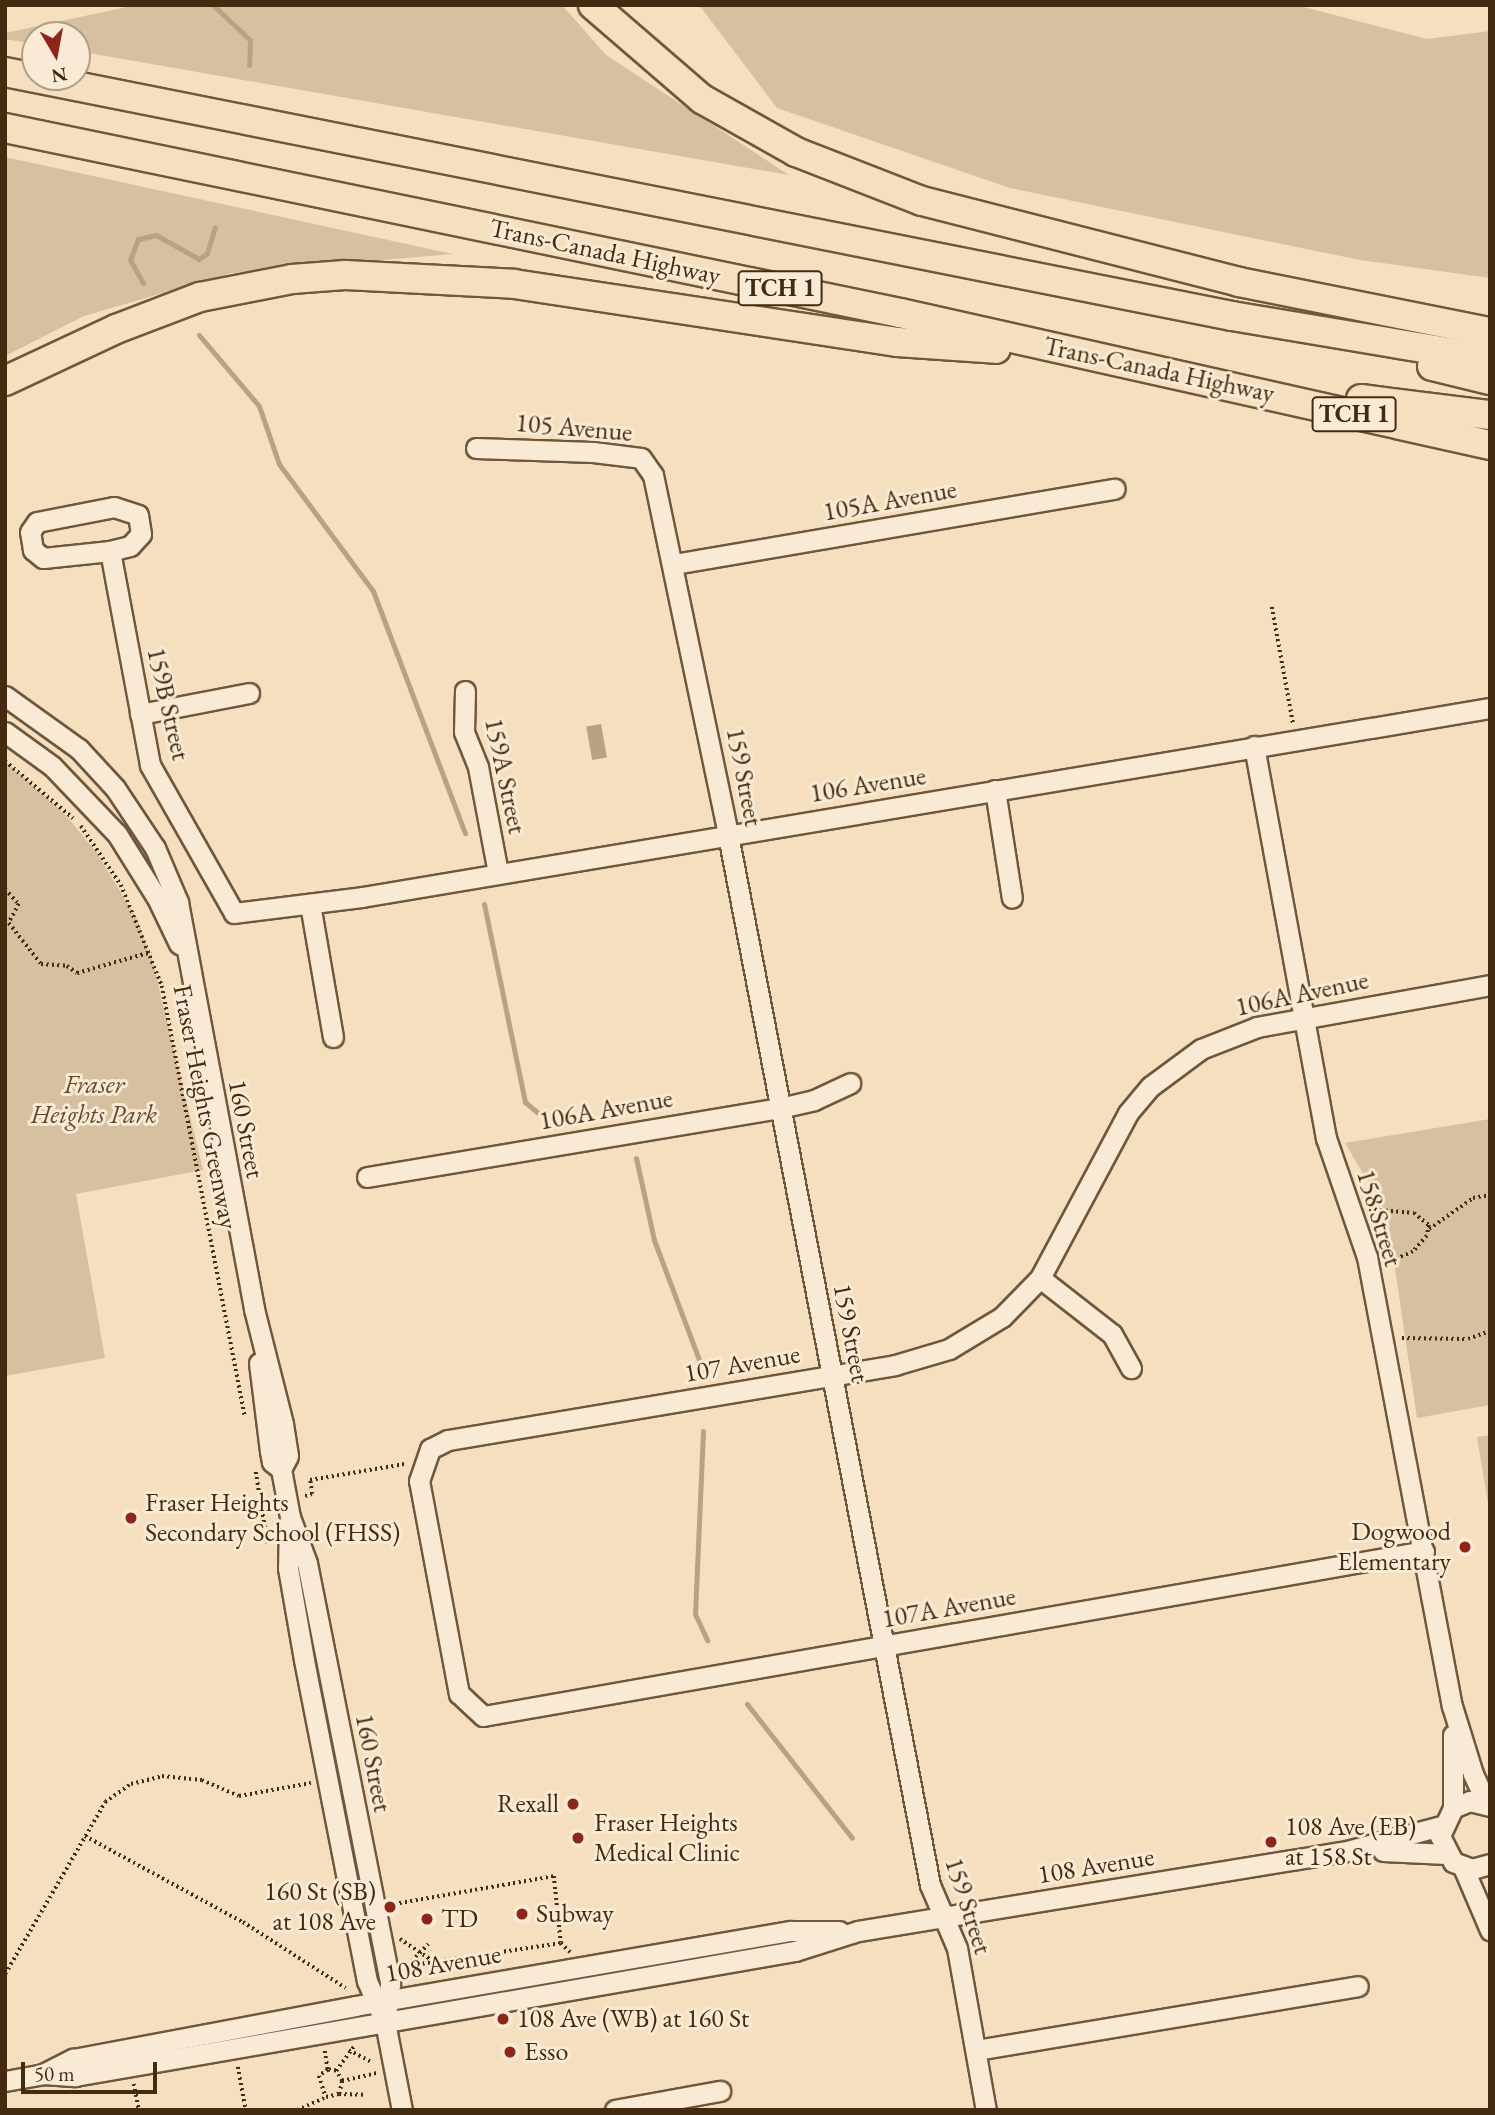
<!DOCTYPE html>
<style>
body{margin:0}
#map{position:relative;width:1495px;height:2115px;overflow:hidden;background:#f5dfbe;font-family:"EB Garamond",serif}
div>[style]{position:absolute}
[style*='--x']{left:calc(var(--x)*1px);top:calc(var(--y)*1px);width:calc(var(--w)*1px);rotate:calc(var(--a)*1deg)}
.green>*{inset:0;background:#d7c0a0}
.water>*{inset:0;background:#b9a183;transform-origin:0 0}
.stream>*{height:5px;margin:-2.5px;padding:0 2.5px;transform-origin:2.5px;border-radius:2.5px;background:#b9a183}
.path>*{height:3.5px;margin-top:-1.75px;transform-origin:0;background:repeating-linear-gradient(90deg,#442a10 0 2px,transparent 0 5.5px)}
.roads{filter:drop-shadow(2px 0 #70573c) drop-shadow(-2px 0 #70573c) drop-shadow(0 2px #70573c) drop-shadow(0 -2px #70573c)}
.minor>*{height:19px;margin:-9.5px;padding:0 9.5px;transform-origin:9.5px;border-radius:9.5px;background:#f8ead5}
.highway>*{height:28px;margin:-14px;padding:0 14px;transform-origin:14px;border-radius:14px;background:#f5dfbe}
.dots>*{width:19px;height:19px;translate:-50% -50%;box-sizing:border-box;border:4px solid #f8ead5;border-radius:50%}
span{translate:-50% -50%;white-space:nowrap;text-align:center;line-height:1.15;-webkit-text-stroke:6px #f8ead5;paint-order:stroke}
.shield-label span{padding:2px 5px;background:#f8ead5;border:2px solid;border-radius:5px;-webkit-text-stroke-width:0}
.shield-label{font-size:24px;color:#442a10;font-weight:700}
.street-label{font-size:26px;color:#442a10}
.park-label{font-size:26px;color:#61482d;font-style:italic}
.poi-label{font-size:26px;color:#442a10}
.left{translate:0 -50%;text-align:left}
.right{translate:-100% -50%;text-align:right}
.frame{position:absolute;inset:0;border:7px solid #442a10;pointer-events:none}
.north{position:absolute;left:21px;top:21px;width:70px;height:70px;box-sizing:border-box;background:#f8ead5;border:2px solid #b09d86;border-radius:50%;rotate:170deg;font-size:19px;font-weight:700;line-height:28px;text-align:center;color:#442a10}
.north::after{content:'';display:block;margin:auto;width:24px;height:32px;background:#8f2418;clip-path:polygon(50% 0,100% 100%,50% 72%,0 100%)}
.scale{position:absolute;left:21px;top:2062px;width:136px;height:32px;box-sizing:border-box;border:4px solid #442a10;border-top:0;padding-left:9px;font-size:21px;line-height:24px;white-space:nowrap;color:#442a10;-webkit-text-stroke:5px #f8ead5;paint-order:stroke}
</style>
<div id="map">
<div class="green">
<i style="clip-path:polygon(136px 5px,562px 5px,606px 55px,789px 175px,77px 51px,77px 35px,35px 35px,35px 44px,5px 39px,5px 33px)"></i>
<i style="clip-path:polygon(699px 5px,1296px 5px,1427px 39px,1490px 31px,1490px 278px,1360px 260px,1010px 188px,777px 108px)"></i>
<i style="clip-path:polygon(5px 157px,453px 254px,232px 273px,84px 316px,5px 356px)"></i>
<i style="clip-path:polygon(5px 761px,64px 813px,97px 853px,138px 921px,153px 963px,203px 1170px,76px 1194px,105px 1358px,5px 1376px)"></i>
<i style="clip-path:polygon(1490px 1119px,1490px 1405px,1417px 1418px,1387px 1214px,1345px 1143px)"></i>
<i style="clip-path:polygon(1490px 1435px,1490px 1515px,1477px 1437px)"></i>
</div>
<div class="water">
<i style="left:601px;top:724px;width:34px;height:15px;rotate:80deg"></i>
</div>
<div class="stream">
<i style="--x:213;--y:5;--w:51;--a:43.4"></i>
<i style="--x:250;--y:40;--w:25;--a:92"></i>
<i style="--x:143;--y:283;--w:26;--a:-119"></i>
<i style="--x:130;--y:260;--w:22;--a:-69"></i>
<i style="--x:138;--y:239;--w:18;--a:-13"></i>
<i style="--x:156;--y:235;--w:49;--a:29.2"></i>
<i style="--x:199;--y:259;--w:10;--a:-37"></i>
<i style="--x:207;--y:253;--w:27;--a:-73"></i>
<i style="--x:199;--y:335;--w:93;--a:49.8"></i>
<i style="--x:259;--y:406;--w:61;--a:71"></i>
<i style="--x:279;--y:464;--w:158;--a:53.5"></i>
<i style="--x:373;--y:591;--w:259;--a:69.2"></i>
<i style="--x:484;--y:904;--w:202;--a:78.3"></i>
<i style="--x:525;--y:1102;--w:16;--a:40"></i>
<i style="--x:636;--y:1158;--w:84;--a:77.6"></i>
<i style="--x:654;--y:1240;--w:142;--a:69.4"></i>
<i style="--x:703;--y:1431;--w:183;--a:92.5"></i>
<i style="--x:695;--y:1614;--w:29;--a:65"></i>
<i style="--x:747;--y:1704;--w:170;--a:51.9"></i>
</div>
<div class="path">
<i style="--x:1272;--y:607;--w:118;--a:79.7"></i>
<i style="--x:5;--y:761;--w:89;--a:40"></i>
<i style="--x:81;--y:826;--w:71;--a:55.9"></i>
<i style="--x:121;--y:885;--w:109;--a:67.9"></i>
<i style="--x:162;--y:986;--w:438;--a:79.1"></i>
<i style="--x:5;--y:889;--w:21;--a:47"></i>
<i style="--x:19;--y:904;--w:21;--a:118"></i>
<i style="--x:9;--y:923;--w:52;--a:52"></i>
<i style="--x:41;--y:964;--w:26;--a:4"></i>
<i style="--x:67;--y:966;--w:12;--a:35"></i>
<i style="--x:77;--y:973;--w:77;--a:-15.8"></i>
<i style="--x:1369;--y:1209;--w:45;--a:5.1"></i>
<i style="--x:1414;--y:1213;--w:19;--a:39"></i>
<i style="--x:1429;--y:1225;--w:11;--a:100"></i>
<i style="--x:1427;--y:1236;--w:21;--a:131"></i>
<i style="--x:1413;--y:1252;--w:30;--a:157"></i>
<i style="--x:1429;--y:1229;--w:54;--a:-35.2"></i>
<i style="--x:1473;--y:1198;--w:17;--a:-10"></i>
<i style="--x:1402;--y:1338;--w:66;--a:0.9"></i>
<i style="--x:1468;--y:1339;--w:23;--a:-20"></i>
<i style="--x:256;--y:1472;--w:32;--a:81"></i>
<i style="--x:261;--y:1504;--w:9;--a:-13"></i>
<i style="--x:305;--y:1496;--w:7;--a:-16"></i>
<i style="--x:312;--y:1494;--w:14;--a:-98"></i>
<i style="--x:310;--y:1480;--w:96;--a:-9.6"></i>
<i style="--x:261;--y:1504;--w:40;--a:80"></i>
<i style="--x:85;--y:1836;--w:180;--a:28.6"></i>
<i style="--x:243;--y:1922;--w:122;--a:32.7"></i>
<i style="--x:394;--y:1904;--w:162;--a:-9.9"></i>
<i style="--x:554;--y:1876;--w:67;--a:84"></i>
<i style="--x:400;--y:1939;--w:43;--a:33.7"></i>
<i style="--x:408;--y:1965;--w:29;--a:-46"></i>
<i style="--x:406;--y:1966;--w:157;--a:-8.4"></i>
<i style="--x:561;--y:1943;--w:13;--a:45"></i>
<i style="--x:5;--y:1974;--w:199;--a:-59.8"></i>
<i style="--x:105;--y:1802;--w:32;--a:-35"></i>
<i style="--x:131;--y:1784;--w:32;--a:-14"></i>
<i style="--x:162;--y:1776;--w:40;--a:5.7"></i>
<i style="--x:202;--y:1780;--w:40;--a:23.4"></i>
<i style="--x:239;--y:1796;--w:73;--a:-10.2"></i>
<i style="--x:349;--y:2050;--w:27;--a:28"></i>
<i style="--x:325;--y:2051;--w:19;--a:81"></i>
<i style="--x:238;--y:2067;--w:44;--a:79.5"></i>
<i style="--x:336;--y:2071;--w:8;--a:-173"></i>
<i style="--x:328;--y:2070;--w:11;--a:146"></i>
<i style="--x:319;--y:2076;--w:22;--a:72"></i>
<i style="--x:326;--y:2097;--w:13;--a:-13"></i>
<i style="--x:339;--y:2094;--w:13;--a:-77"></i>
<i style="--x:342;--y:2081;--w:12;--a:-121"></i>
<i style="--x:336;--y:2071;--w:31;--a:-54"></i>
<i style="--x:342;--y:2081;--w:36;--a:-13"></i>
<i style="--x:134;--y:2084;--w:26;--a:79"></i>
<i style="--x:339;--y:2094;--w:25;--a:2"></i>
<i style="--x:297;--y:2110;--w:32;--a:-24"></i>
</div>
<div class="roads">
<div class="minor">
<i style="--x:476;--y:448;--w:117;--a:2"></i>
<i style="--x:593;--y:452;--w:48;--a:7.1"></i>
<i style="--x:641;--y:458;--w:21;--a:55"></i>
<i style="--x:653;--y:475;--w:368;--a:78.2"></i>
<i style="--x:728;--y:835;--w:1069;--a:79.11"></i>
<i style="--x:930;--y:1885;--w:69;--a:66.8"></i>
<i style="--x:957;--y:1948;--w:165;--a:79.9"></i>
<i style="--x:110;--y:551;--w:67;--a:174"></i>
<i style="--x:43;--y:558;--w:13;--a:-141"></i>
<i style="--x:33;--y:550;--w:18;--a:-99"></i>
<i style="--x:30;--y:532;--w:12;--a:-55"></i>
<i style="--x:37;--y:522;--w:78;--a:-11"></i>
<i style="--x:114;--y:507;--w:25;--a:18"></i>
<i style="--x:138;--y:515;--w:19;--a:81"></i>
<i style="--x:141;--y:534;--w:16;--a:133"></i>
<i style="--x:130;--y:546;--w:21;--a:166"></i>
<i style="--x:110;--y:551;--w:218;--a:79.4"></i>
<i style="--x:150;--y:765;--w:170;--a:60.4"></i>
<i style="--x:234;--y:913;--w:129;--a:-7.1"></i>
<i style="--x:362;--y:897;--w:1144;--a:-9.51"></i>
<i style="--x:674;--y:564;--w:447;--a:-9.7"></i>
<i style="--x:465;--y:691;--w:41;--a:91.4"></i>
<i style="--x:464;--y:732;--w:38;--a:68"></i>
<i style="--x:478;--y:767;--w:108;--a:79.3"></i>
<i style="--x:5;--y:696;--w:91;--a:35.6"></i>
<i style="--x:79;--y:749;--w:53;--a:47.3"></i>
<i style="--x:115;--y:788;--w:72;--a:56.3"></i>
<i style="--x:155;--y:848;--w:59;--a:66.9"></i>
<i style="--x:178;--y:902;--w:414;--a:79.4"></i>
<i style="--x:254;--y:1309;--w:119;--a:75.8"></i>
<i style="--x:283;--y:1424;--w:32;--a:81"></i>
<i style="--x:288;--y:1456;--w:15;--a:118"></i>
<i style="--x:281;--y:1469;--w:49;--a:79.4"></i>
<i style="--x:290;--y:1517;--w:49;--a:69.7"></i>
<i style="--x:307;--y:1563;--w:429;--a:78.8"></i>
<i style="--x:390;--y:1984;--w:38;--a:97"></i>
<i style="--x:140;--y:714;--w:111;--a:-10.9"></i>
<i style="--x:5;--y:732;--w:58;--a:35.9"></i>
<i style="--x:52;--y:766;--w:94;--a:46.3"></i>
<i style="--x:117;--y:834;--w:75;--a:58"></i>
<i style="--x:157;--y:898;--w:51;--a:64.4"></i>
<i style="--x:1254;--y:746;--w:399;--a:79.6"></i>
<i style="--x:1326;--y:1138;--w:126;--a:71"></i>
<i style="--x:1367;--y:1257;--w:457;--a:79.3"></i>
<i style="--x:1452;--y:1706;--w:71;--a:72.8"></i>
<i style="--x:1473;--y:1774;--w:33;--a:65"></i>
<i style="--x:995;--y:790;--w:109;--a:81.1"></i>
<i style="--x:310;--y:904;--w:135;--a:80.2"></i>
<i style="--x:367;--y:1177;--w:419;--a:-9.5"></i>
<i style="--x:780;--y:1108;--w:35;--a:-13"></i>
<i style="--x:814;--y:1100;--w:40;--a:-25"></i>
<i style="--x:1040;--y:1278;--w:91;--a:37.9"></i>
<i style="--x:1112;--y:1334;--w:39;--a:61"></i>
<i style="--x:259;--y:1363;--w:89;--a:82.9"></i>
<i style="--x:270;--y:1451;--w:11;--a:80"></i>
<i style="--x:272;--y:1462;--w:11;--a:38"></i>
<i style="--x:289;--y:1525;--w:43;--a:91.3"></i>
<i style="--x:288;--y:1568;--w:93;--a:80.1"></i>
<i style="--x:304;--y:1660;--w:327;--a:78.9"></i>
<i style="--x:367;--y:1981;--w:45;--a:66.3"></i>
<i style="--x:385;--y:2022;--w:90;--a:79.1"></i>
<i style="--x:1424;--y:1551;--w:955;--a:170.05"></i>
<i style="--x:483;--y:1716;--w:33;--a:-137"></i>
<i style="--x:459;--y:1694;--w:217;--a:-100.6"></i>
<i style="--x:419;--y:1481;--w:34;--a:-71"></i>
<i style="--x:430;--y:1449;--w:20;--a:-27"></i>
<i style="--x:448;--y:1440;--w:453;--a:-9.5"></i>
<i style="--x:895;--y:1365;--w:56;--a:-16.5"></i>
<i style="--x:949;--y:1349;--w:62;--a:-31.1"></i>
<i style="--x:1002;--y:1317;--w:54;--a:-45.7"></i>
<i style="--x:1040;--y:1278;--w:187;--a:-61.9"></i>
<i style="--x:1128;--y:1113;--w:35;--a:-50"></i>
<i style="--x:1151;--y:1086;--w:62;--a:-36.5"></i>
<i style="--x:1201;--y:1049;--w:60;--a:-21.4"></i>
<i style="--x:1257;--y:1027;--w:237;--a:-10.2"></i>
<i style="--x:1490;--y:1806;--w:21;--a:-166"></i>
<i style="--x:1470;--y:1801;--w:18;--a:158"></i>
<i style="--x:1453;--y:1808;--w:31;--a:115"></i>
<i style="--x:1440;--y:1836;--w:29;--a:63"></i>
<i style="--x:1453;--y:1862;--w:20;--a:20"></i>
<i style="--x:1472;--y:1869;--w:19;--a:-16"></i>
<i style="--x:1453;--y:1808;--w:73;--a:-90"></i>
<i style="--x:1383;--y:1851;--w:63;--a:2.7"></i>
<i style="--x:1463;--y:1867;--w:69;--a:66.8"></i>
<i style="--x:976;--y:2050;--w:387;--a:-9.5"></i>
<i style="--x:43;--y:2074;--w:32;--a:4"></i>
<i style="--x:75;--y:2076;--w:731;--a:-9.85"></i>
<i style="--x:795;--y:1951;--w:66;--a:-17.6"></i>
<i style="--x:858;--y:1931;--w:491;--a:-9.3"></i>
<i style="--x:1343;--y:1852;--w:101;--a:-14.9"></i>
<i style="--x:5;--y:2081;--w:39;--a:-10"></i>
<i style="--x:43;--y:2074;--w:34;--a:-27"></i>
<i style="--x:73;--y:2059;--w:287;--a:-10.6"></i>
<i style="--x:355;--y:2006;--w:442;--a:-9.8"></i>
<i style="--x:791;--y:1931;--w:48;--a:0"></i>
<i style="--x:615;--y:2110;--w:107;--a:-10.3"></i>
</div>
<div class="highway">
<i style="--x:593;--y:5;--w:144;--a:40.8"></i>
<i style="--x:702;--y:99;--w:108;--a:29.4"></i>
<i style="--x:796;--y:152;--w:135;--a:21.3"></i>
<i style="--x:922;--y:201;--w:327;--a:14.3"></i>
<i style="--x:1239;--y:282;--w:256;--a:11.3"></i>
<i style="--x:5;--y:72;--w:1251;--a:11.25"></i>
<i style="--x:1232;--y:316;--w:262;--a:9.5"></i>
<i style="--x:5;--y:128;--w:914;--a:11.68"></i>
<i style="--x:900;--y:313;--w:605;--a:12.61"></i>
<i style="--x:1432;--y:366;--w:60;--a:13.6"></i>
<i style="--x:5;--y:381;--w:123;--a:-25.1"></i>
<i style="--x:116;--y:329;--w:90;--a:-20.9"></i>
<i style="--x:200;--y:297;--w:94;--a:-11.1"></i>
<i style="--x:292;--y:279;--w:53;--a:-4.3"></i>
<i style="--x:345;--y:275;--w:169;--a:3"></i>
<i style="--x:514;--y:284;--w:387;--a:8.6"></i>
<i style="--x:897;--y:342;--w:99;--a:4"></i>
<i style="--x:1361;--y:399;--w:130;--a:7.1"></i>
</div>
</div>
<div class="dots">
<i style="left:131px;top:1518px;background:#8f2418"></i>
<i style="left:1465px;top:1547px;background:#8f2418"></i>
<i style="left:573px;top:1804px;background:#8f2418"></i>
<i style="left:578px;top:1838px;background:#8f2418"></i>
<i style="left:1271px;top:1842px;background:#8f2418"></i>
<i style="left:390px;top:1907px;background:#8f2418"></i>
<i style="left:522px;top:1914px;background:#8f2418"></i>
<i style="left:427px;top:1919px;background:#8f2418"></i>
<i style="left:503px;top:2019px;background:#8f2418"></i>
<i style="left:510px;top:2052px;background:#8f2418"></i>
</div>
<div class="shield-label">
<span style="left:780px;top:288px">TCH 1</span>
<span style="left:1354px;top:414px">TCH 1</span>
</div>
<div class="street-label">
<span style="left:605px;top:252px;rotate:12deg">Trans-Canada Highway</span>
<span style="left:1159px;top:370px;rotate:12deg">Trans-Canada Highway</span>
<span style="left:574px;top:428px;rotate:5deg">105 Avenue</span>
<span style="left:890px;top:501px;rotate:-10deg">105A Avenue</span>
<span style="left:168px;top:704px;rotate:77deg">159B Street</span>
<span style="left:505px;top:776px;rotate:78deg">159A Street</span>
<span style="left:744px;top:777px;rotate:79deg">159 Street</span>
<span style="left:868px;top:785px;rotate:-9deg">106 Avenue</span>
<span style="left:1302px;top:994px;rotate:-12deg">106A Avenue</span>
<span style="left:205px;top:1107px;rotate:79deg">Fraser Heights Greenway</span>
<span style="left:606px;top:1110px;rotate:-10deg">106A Avenue</span>
<span style="left:246px;top:1129px;rotate:79deg">160 Street</span>
<span style="left:1379px;top:1218px;rotate:73deg">158 Street</span>
<span style="left:851px;top:1333px;rotate:79deg">159 Street</span>
<span style="left:742px;top:1364px;rotate:-10deg">107 Avenue</span>
<span style="left:949px;top:1608px;rotate:-10deg">107A Avenue</span>
<span style="left:373px;top:1763px;rotate:79deg">160 Street</span>
<span style="left:1096px;top:1866px;rotate:-9deg">108 Avenue</span>
<span style="left:968px;top:1906px;rotate:72deg">159 Street</span>
<span style="left:443px;top:1964px;rotate:-10deg">108 Avenue</span>
</div>
<div class="park-label">
<span style="left:94px;top:1100px">Fraser<br>Heights Park</span>
</div>
<div class="poi-label">
<span class="left" style="left:145px;top:1518px">Fraser Heights<br>Secondary School (FHSS)</span>
<span class="right" style="left:1451px;top:1547px">Dogwood<br>Elementary</span>
<span class="right" style="left:559px;top:1804px">Rexall</span>
<span class="left" style="left:594px;top:1838px">Fraser Heights<br>Medical Clinic</span>
<span class="left" style="left:1285px;top:1842px">108 Ave (EB)<br>at 158 St</span>
<span class="right" style="left:376px;top:1907px">160 St (SB)<br>at 108 Ave</span>
<span class="left" style="left:536px;top:1914px">Subway</span>
<span class="left" style="left:441px;top:1919px">TD</span>
<span class="left" style="left:517px;top:2019px">108 Ave (WB) at 160 St</span>
<span class="left" style="left:524px;top:2052px">Esso</span>
</div>
<div class="frame"></div>
<div class="north">N</div>
<div class="scale">50 m</div>
</div>
